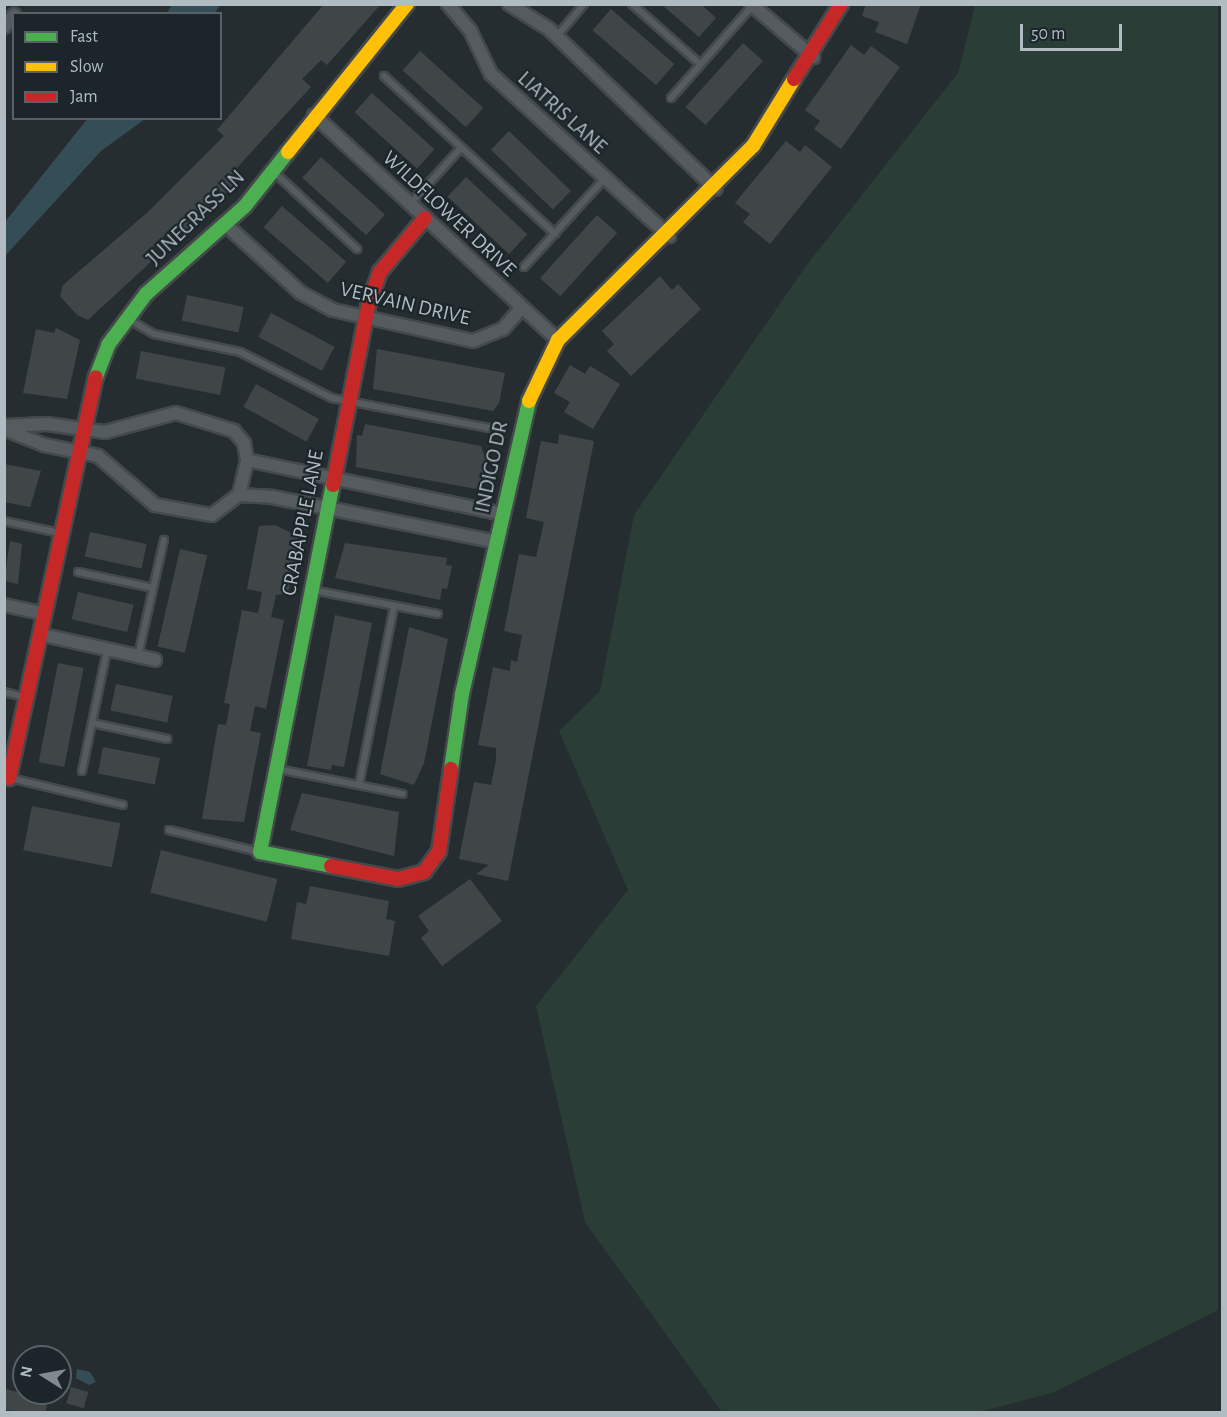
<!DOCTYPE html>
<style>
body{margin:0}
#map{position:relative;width:1227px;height:1417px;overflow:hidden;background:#262d30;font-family:"Alegreya Sans",sans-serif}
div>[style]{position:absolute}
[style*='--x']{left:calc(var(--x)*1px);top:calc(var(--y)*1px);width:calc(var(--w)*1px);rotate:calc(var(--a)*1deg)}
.green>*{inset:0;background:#2a3d37}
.water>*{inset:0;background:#354d56}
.building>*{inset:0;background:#404648;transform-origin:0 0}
.roads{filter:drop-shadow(2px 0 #44494b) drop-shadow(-2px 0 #44494b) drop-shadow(0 2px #44494b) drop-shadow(0 -2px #44494b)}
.lane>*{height:6px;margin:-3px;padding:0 3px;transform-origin:3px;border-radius:3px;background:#555b5f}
.street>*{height:12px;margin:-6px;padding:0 6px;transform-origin:6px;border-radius:6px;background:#555b5f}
.fast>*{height:14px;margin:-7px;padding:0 7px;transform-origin:7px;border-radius:7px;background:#4caf50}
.slow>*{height:14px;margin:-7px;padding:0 7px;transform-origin:7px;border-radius:7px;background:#ffc107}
.jam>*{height:14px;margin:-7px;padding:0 7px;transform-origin:7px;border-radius:7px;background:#c62828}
span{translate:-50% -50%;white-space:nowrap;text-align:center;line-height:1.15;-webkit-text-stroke:4.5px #1b252a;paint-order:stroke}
.street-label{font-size:21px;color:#b0bcc2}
.frame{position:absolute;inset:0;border:6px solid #b0bcc2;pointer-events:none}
.legend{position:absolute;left:12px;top:12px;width:210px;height:108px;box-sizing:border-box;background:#1b252a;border:2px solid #576167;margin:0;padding:8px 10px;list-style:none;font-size:18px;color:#b0bcc2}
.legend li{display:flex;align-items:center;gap:12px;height:30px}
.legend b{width:30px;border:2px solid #576167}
.north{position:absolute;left:12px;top:1345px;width:60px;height:60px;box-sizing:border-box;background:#1b252a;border:2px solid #576167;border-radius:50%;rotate:281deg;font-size:16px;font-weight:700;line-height:24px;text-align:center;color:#b0bcc2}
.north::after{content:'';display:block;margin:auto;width:21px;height:27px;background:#808a8f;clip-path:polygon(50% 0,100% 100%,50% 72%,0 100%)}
.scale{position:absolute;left:1020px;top:24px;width:102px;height:27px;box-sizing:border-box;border:3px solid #b0bcc2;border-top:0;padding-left:8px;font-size:18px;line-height:21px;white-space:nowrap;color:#b0bcc2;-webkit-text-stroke:4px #1b252a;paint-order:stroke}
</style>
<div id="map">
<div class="green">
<i style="clip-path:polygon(975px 5px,1218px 5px,1218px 1310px,1052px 1393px,979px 1412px,722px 1412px,585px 1222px,536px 1006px,628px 890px,559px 731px,600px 691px,634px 515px,806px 266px,958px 73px)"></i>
</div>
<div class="water">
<i style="clip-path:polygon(172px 4px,220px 4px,220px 5px,215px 13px,167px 13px)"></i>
<i style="clip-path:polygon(88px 118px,145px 119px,101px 151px,5px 256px,5px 222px)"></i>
<i style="clip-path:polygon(77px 1369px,90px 1372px,96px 1382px,89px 1385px,76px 1378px)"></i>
</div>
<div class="building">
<i style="clip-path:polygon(324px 4px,381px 4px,327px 65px,321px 60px,302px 79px,311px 87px,233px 172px,240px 180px,173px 242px,166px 234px,149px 251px,155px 258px,88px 320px,77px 315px,60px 296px,63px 285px,148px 212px,224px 136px,217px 130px)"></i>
<i style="clip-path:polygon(661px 4px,701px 4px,716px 18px,699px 37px)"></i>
<i style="clip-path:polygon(866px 4px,921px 4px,907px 44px,875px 32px,879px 22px,862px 16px)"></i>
<i style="left:611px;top:9px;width:84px;height:28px;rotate:41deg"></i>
<i style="left:743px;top:43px;width:27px;height:86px;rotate:42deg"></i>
<i style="clip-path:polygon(851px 45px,864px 55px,871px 46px,900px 67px,841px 149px,814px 129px,820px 121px,805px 110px)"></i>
<i style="left:420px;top:51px;width:85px;height:26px;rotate:42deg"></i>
<i style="left:372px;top:93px;width:84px;height:26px;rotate:42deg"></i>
<i style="left:509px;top:131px;width:86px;height:26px;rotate:44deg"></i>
<i style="clip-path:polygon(786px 141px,800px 152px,805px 145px,832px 167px,770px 244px,743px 222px,750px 214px,735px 203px)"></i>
<i style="left:321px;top:157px;width:86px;height:28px;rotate:42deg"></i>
<i style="left:466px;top:177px;width:84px;height:27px;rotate:43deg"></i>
<i style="left:282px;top:206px;width:85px;height:28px;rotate:41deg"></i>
<i style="left:597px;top:215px;width:27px;height:85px;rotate:42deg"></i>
<i style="clip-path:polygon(660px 276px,672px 290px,678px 284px,701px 309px,631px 376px,607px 351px,614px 344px,602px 331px)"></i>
<i style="left:187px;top:295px;width:58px;height:26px;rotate:12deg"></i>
<i style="left:271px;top:313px;width:72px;height:27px;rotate:28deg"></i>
<i style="clip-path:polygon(56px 328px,80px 340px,67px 399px,23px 393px,36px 329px,54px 333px)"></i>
<i style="clip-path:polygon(377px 349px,505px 373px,499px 403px,493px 411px,373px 389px)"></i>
<i style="left:141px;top:351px;width:86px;height:28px;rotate:11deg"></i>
<i style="clip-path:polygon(570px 365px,585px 374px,590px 366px,620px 384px,593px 429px,564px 412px,570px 402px,554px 393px)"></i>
<i style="left:256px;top:384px;width:72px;height:26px;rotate:29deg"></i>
<i style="clip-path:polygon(365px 424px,481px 446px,487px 462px,482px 490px,356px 467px,357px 435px,362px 436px)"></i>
<i style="clip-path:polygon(559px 434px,594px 441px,508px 881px,476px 874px,489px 865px,459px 859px,474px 782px,491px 785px,496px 760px,496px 748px,478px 745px,493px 667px,510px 671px,511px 660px,517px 662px,522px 635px,504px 631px,519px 554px,536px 557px,544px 522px,526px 518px,541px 441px,558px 444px)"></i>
<i style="clip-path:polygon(4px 464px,41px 471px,30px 507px,4px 502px)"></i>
<i style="clip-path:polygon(275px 525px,299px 537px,288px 593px,276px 595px,271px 617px,284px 620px,266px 709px,255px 706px,250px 731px,261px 733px,244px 822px,202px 819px,218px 724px,226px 725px,230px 704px,224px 703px,242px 610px,258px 613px,262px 592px,247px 589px,259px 526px)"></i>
<i style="left:90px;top:532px;width:58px;height:25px;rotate:12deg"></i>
<i style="clip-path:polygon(10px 541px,22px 544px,18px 584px,4px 581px)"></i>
<i style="clip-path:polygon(345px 543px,447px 558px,446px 565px,452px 566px,447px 589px,442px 588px,440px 600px,335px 578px)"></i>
<i style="left:180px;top:549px;width:28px;height:100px;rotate:13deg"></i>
<i style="left:78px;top:592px;width:57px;height:28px;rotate:13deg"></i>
<i style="clip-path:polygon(335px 615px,372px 623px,344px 767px,332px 765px,331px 770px,307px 766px)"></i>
<i style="clip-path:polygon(409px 627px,448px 639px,424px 763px,414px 785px,380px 774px)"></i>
<i style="left:58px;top:663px;width:26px;height:101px;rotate:11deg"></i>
<i style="left:116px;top:684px;width:58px;height:27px;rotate:12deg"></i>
<i style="left:103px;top:747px;width:58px;height:27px;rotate:11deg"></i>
<i style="clip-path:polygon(302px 793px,399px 812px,394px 856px,290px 830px)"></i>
<i style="left:32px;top:806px;width:90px;height:45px;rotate:11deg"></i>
<i style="left:161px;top:850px;width:120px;height:44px;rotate:14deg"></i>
<i style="clip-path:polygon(470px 879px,502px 921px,442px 966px,421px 938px,429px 931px,418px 916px)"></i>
<i style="clip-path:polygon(310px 886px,389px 901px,386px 919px,395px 921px,389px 956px,291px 939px,297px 902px,306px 904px)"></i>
<i style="left:71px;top:1387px;width:18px;height:17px;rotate:16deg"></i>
<i style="clip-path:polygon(6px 1389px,48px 1401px,45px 1413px,4px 1410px)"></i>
</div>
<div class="roads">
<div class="lane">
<i style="--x:632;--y:4;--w:91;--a:41.4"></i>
<i style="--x:557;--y:36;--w:42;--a:-49.8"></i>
<i style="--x:384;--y:76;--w:233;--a:42.7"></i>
<i style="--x:671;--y:98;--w:125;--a:-48.6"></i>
<i style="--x:275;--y:173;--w:112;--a:42.8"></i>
<i style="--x:410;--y:204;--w:76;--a:-47.7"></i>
<i style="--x:524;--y:267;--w:120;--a:-47.7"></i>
<i style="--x:128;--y:319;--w:30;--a:30"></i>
<i style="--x:154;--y:334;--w:88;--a:11.8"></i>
<i style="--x:240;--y:352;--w:103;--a:26.6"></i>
<i style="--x:332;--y:398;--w:161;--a:10.8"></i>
<i style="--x:4;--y:521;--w:57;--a:12.1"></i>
<i style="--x:78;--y:572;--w:77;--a:12"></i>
<i style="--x:312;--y:590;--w:128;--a:10.8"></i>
<i style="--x:138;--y:656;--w:119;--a:-77.4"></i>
<i style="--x:4;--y:692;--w:21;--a:14"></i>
<i style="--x:92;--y:723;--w:77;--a:12"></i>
<i style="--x:278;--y:769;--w:127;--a:11.3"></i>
<i style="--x:82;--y:771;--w:124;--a:-78.3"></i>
<i style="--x:10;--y:778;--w:116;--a:13.4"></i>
<i style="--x:359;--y:785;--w:182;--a:-78.9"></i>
<i style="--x:169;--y:830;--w:93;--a:13.7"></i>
</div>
<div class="street">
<i style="--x:448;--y:4;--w:34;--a:50"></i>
<i style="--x:470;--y:30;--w:49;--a:64.5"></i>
<i style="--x:491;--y:74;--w:241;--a:42.3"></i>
<i style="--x:509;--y:4;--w:47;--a:32"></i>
<i style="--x:549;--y:29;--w:231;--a:43.8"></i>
<i style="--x:751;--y:4;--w:82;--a:40.5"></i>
<i style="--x:4;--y:27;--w:16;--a:-50"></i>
<i style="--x:314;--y:115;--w:332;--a:42.7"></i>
<i style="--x:225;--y:224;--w:103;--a:42.2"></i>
<i style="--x:301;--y:293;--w:36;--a:28"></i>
<i style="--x:333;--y:310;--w:143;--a:12.5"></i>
<i style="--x:473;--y:341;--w:32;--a:-22"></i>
<i style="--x:503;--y:329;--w:28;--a:-49"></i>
<i style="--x:4;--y:426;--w:43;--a:-2.7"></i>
<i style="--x:47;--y:424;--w:59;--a:7.9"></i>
<i style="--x:105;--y:432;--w:73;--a:-15"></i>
<i style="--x:176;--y:413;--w:61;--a:17.2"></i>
<i style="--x:234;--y:431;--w:16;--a:50"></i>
<i style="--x:244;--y:443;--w:17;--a:80"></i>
<i style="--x:247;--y:460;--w:262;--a:11.9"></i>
<i style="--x:4;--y:429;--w:43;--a:21.8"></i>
<i style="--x:44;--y:445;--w:55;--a:11.5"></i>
<i style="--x:98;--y:456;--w:75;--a:40.7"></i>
<i style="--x:155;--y:505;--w:58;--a:10"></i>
<i style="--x:212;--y:515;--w:34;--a:-37"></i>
<i style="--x:239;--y:495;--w:33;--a:3"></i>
<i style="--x:272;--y:497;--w:230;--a:11.3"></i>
<i style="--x:239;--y:495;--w:36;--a:-77"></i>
<i style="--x:4;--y:605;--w:40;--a:12"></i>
<i style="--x:39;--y:634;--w:119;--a:12.6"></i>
</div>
<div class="fast">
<i style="--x:96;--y:377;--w:34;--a:-69"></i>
<i style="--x:108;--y:345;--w:64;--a:-53.3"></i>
<i style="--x:146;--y:294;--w:132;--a:-41.6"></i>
<i style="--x:245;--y:206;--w:69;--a:-51.5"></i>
<i style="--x:451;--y:769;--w:76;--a:-81.7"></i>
<i style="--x:462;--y:694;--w:301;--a:-77.1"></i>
<i style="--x:331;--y:866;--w:72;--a:-168.8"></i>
<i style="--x:260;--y:852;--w:374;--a:-78.8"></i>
</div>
<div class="slow">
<i style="--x:288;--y:152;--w:190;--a:-51.2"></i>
<i style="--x:529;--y:401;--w:68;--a:-64.6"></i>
<i style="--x:558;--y:340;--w:275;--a:-44.9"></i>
<i style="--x:753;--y:146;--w:79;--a:-58.5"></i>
</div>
<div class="jam">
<i style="--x:794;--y:79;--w:89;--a:-57.9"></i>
<i style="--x:333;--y:485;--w:187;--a:-78.9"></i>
<i style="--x:369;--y:302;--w:32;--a:-70"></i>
<i style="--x:380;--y:272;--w:70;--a:-50.2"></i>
<i style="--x:4;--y:777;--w:5;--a:11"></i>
<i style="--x:9;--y:778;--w:410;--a:-77.8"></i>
<i style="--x:331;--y:866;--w:68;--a:11"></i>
<i style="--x:398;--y:879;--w:27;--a:-15"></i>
<i style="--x:424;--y:872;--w:26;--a:-54"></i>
<i style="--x:439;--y:851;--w:83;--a:-81.7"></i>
</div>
</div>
<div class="street-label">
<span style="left:562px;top:113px;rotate:42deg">LIATRIS LANE</span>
<span style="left:449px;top:214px;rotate:43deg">WILDFLOWER DRIVE</span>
<span style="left:196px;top:218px;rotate:-44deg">JUNEGRASS LN</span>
<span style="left:405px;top:304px;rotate:13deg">VERVAIN DRIVE</span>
<span style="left:492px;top:467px;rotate:-78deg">INDIGO DR</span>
<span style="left:303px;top:523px;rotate:-79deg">CRABAPPLE LANE</span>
</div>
<div class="frame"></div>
<ul class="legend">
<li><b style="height:8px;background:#4caf50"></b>Fast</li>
<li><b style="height:8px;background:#ffc107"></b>Slow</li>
<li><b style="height:8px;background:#c62828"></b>Jam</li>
</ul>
<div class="north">N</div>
<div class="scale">50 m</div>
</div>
